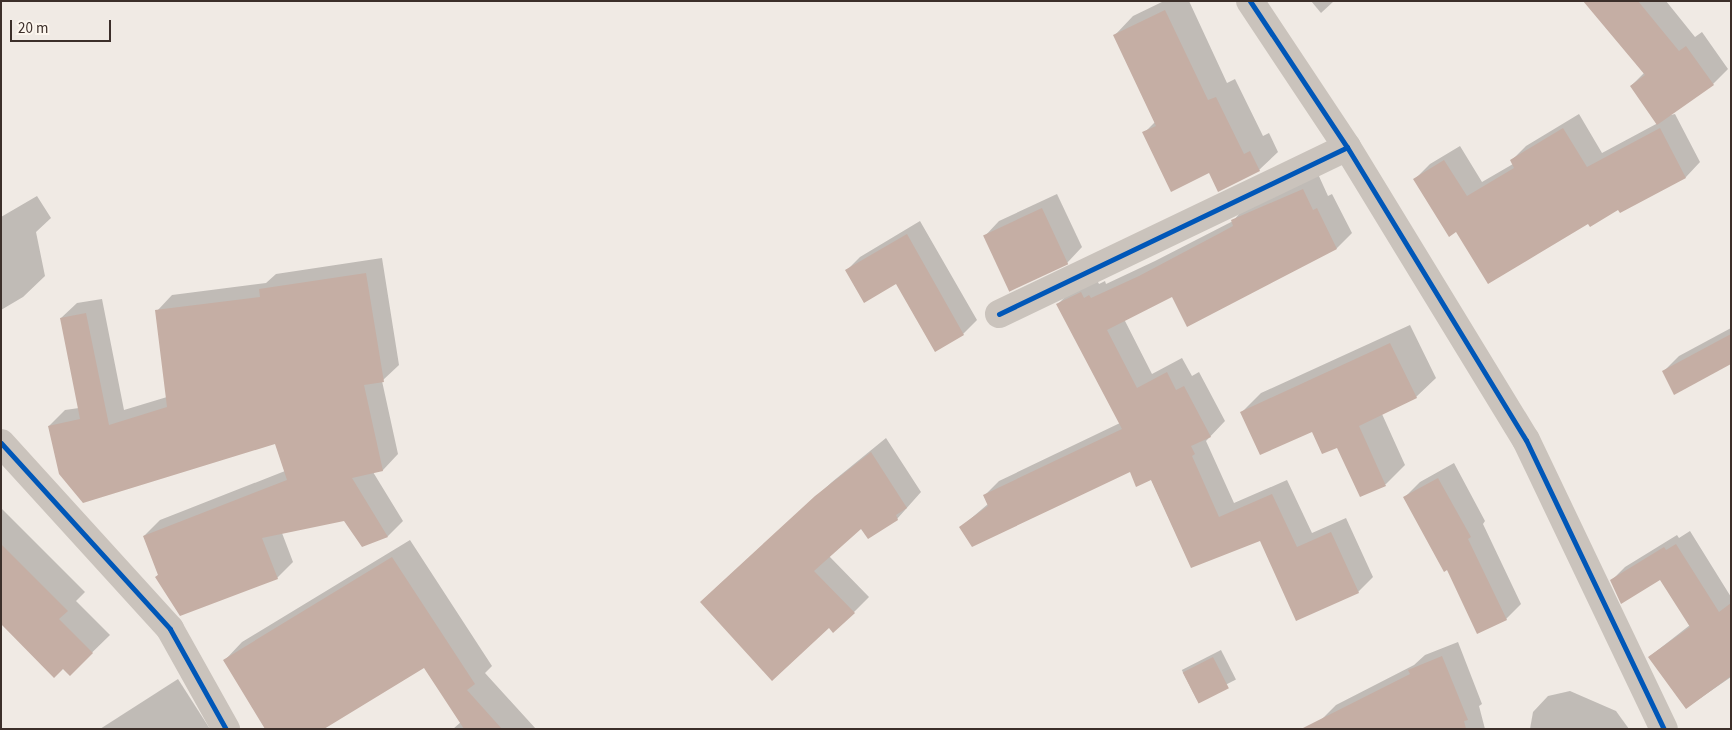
<!DOCTYPE html>
<style>
body{margin:0}
#map{position:relative;width:1732px;height:730px;overflow:hidden;background:#f0eae4;font-family:"Source Sans 3",sans-serif}
div>[style]{position:absolute}
[style*='--x']{left:calc(var(--x)*1px);top:calc(var(--y)*1px);width:calc(var(--w)*1px);rotate:calc(var(--a)*1deg)}
.shadow>*{inset:0;background:#0003;transform-origin:0 0}
.building>*{inset:0;background:#c5aea4;transform-origin:0 0}
.minor>*{height:28px;margin:-14px;padding:0 14px;transform-origin:14px;border-radius:14px;background:#cac3bc}
.cycleway>*{height:5px;margin:-2.5px;padding:0 2.5px;transform-origin:2.5px;border-radius:2.5px;background:#0057b8}
span{translate:-50% -50%;white-space:nowrap;text-align:center;line-height:1.15;-webkit-text-stroke:4.5px #fcf5ed;paint-order:stroke}
.frame{position:absolute;inset:0;border:2px solid #3c2f2a;pointer-events:none}
.scale{position:absolute;left:10px;top:20px;width:101px;height:22px;box-sizing:border-box;border:2px solid #3c2f2a;border-top:0;padding-left:6px;font-size:15px;line-height:18px;white-space:nowrap;color:#3c2f2a;-webkit-text-stroke:4px #fcf5ed;paint-order:stroke}
</style>
<div id="map">
<div class="shadow">
<i style="clip-path:polygon(1164px 1px,1189px 1px,1227px 83px,1235px 79px,1263px 136px,1269px 133px,1278px 152px,1259px 170px,1210px 171px,1144px 133px,1156px 121px,1115px 35px,1133px 16px)"></i>
<i style="clip-path:polygon(1311px 1px,1334px 1px,1321px 13px)"></i>
<i style="clip-path:polygon(1584px 1px,1666px 1px,1695px 37px,1702px 32px,1728px 69px,1713px 84px,1667px 116px,1675px 114px,1700px 162px,1686px 177px,1620px 212px,1619px 209px,1588px 222px,1456px 231px,1415px 179px,1430px 164px,1460px 146px,1482px 182px,1513px 164px,1511px 161px,1526px 146px,1579px 114px,1602px 153px,1658px 123px,1631px 86px,1644px 73px)"></i>
<i style="clip-path:polygon(1318px 174px,1328px 196px,1332px 194px,1352px 233px,1337px 248px,1172px 295px,1124px 319px,1152px 374px,1182px 358px,1192px 376px,1199px 372px,1225px 421px,1206px 441px,1234px 503px,1287px 480px,1312px 533px,1346px 518px,1373px 577px,1358px 592px,1260px 539px,1191px 566px,1151px 479px,1131px 471px,961px 527px,988px 504px,984px 496px,999px 481px,1120px 423px,1058px 304px,1073px 289px,1096px 278px,1099px 284px,1105px 281px,1106px 284px,1155px 261px,1233px 221px,1247px 205px)"></i>
<i style="clip-path:polygon(1057px 194px,1082px 247px,1067px 263px,984px 237px,999px 221px)"></i>
<i style="clip-path:polygon(37px 196px,51px 218px,36px 232px,45px 276px,23px 297px,1px 310px,1px 217px)"></i>
<i style="clip-path:polygon(920px 221px,977px 320px,963px 334px,897px 283px,847px 270px,860px 257px)"></i>
<i style="clip-path:polygon(382px 258px,399px 365px,382px 381px,398px 454px,383px 470px,373px 472px,403px 521px,388px 536px,362px 546px,345px 519px,282px 533px,293px 562px,277px 578px,180px 614px,156px 577px,159px 574px,144px 536px,160px 520px,285px 471px,275px 442px,49px 426px,65px 410px,79px 408px,61px 318px,77px 303px,102px 299px,124px 410px,167px 397px,157px 311px,172px 295px,266px 283px,276px 274px)"></i>
<i style="clip-path:polygon(1410px 325px,1436px 378px,1416px 397px,1382px 414px,1405px 465px,1386px 484px,1361px 496px,1338px 446px,1313px 431px,1242px 412px,1261px 393px)"></i>
<i style="clip-path:polygon(1731px 328px,1731px 362px,1663px 372px,1679px 356px)"></i>
<i style="clip-path:polygon(886px 438px,921px 492px,897px 519px,861px 527px,829px 556px,869px 597px,854px 612px,829px 626px,717px 587px,832px 482px)"></i>
<i style="clip-path:polygon(1454px 463px,1485px 521px,1483px 524px,1521px 604px,1506px 619px,1447px 569px,1404px 498px,1420px 482px)"></i>
<i style="clip-path:polygon(1px 508px,85px 592px,76px 601px,110px 635px,70px 674px,1px 621px)"></i>
<i style="clip-path:polygon(1690px 531px,1731px 597px,1731px 677px,1686px 708px,1649px 657px,1690px 625px,1661px 578px,1612px 580px,1625px 567px,1677px 535px,1679px 538px)"></i>
<i style="clip-path:polygon(410px 540px,492px 666px,485px 673px,536px 729px,453px 729px,461px 722px,424px 666px,225px 660px,242px 642px)"></i>
<i style="clip-path:polygon(1458px 642px,1482px 704px,1479px 706px,1485px 729px,1325px 729px,1321px 720px,1336px 705px,1414px 665px,1425px 655px)"></i>
<i style="left:1221px;top:650px;width:33px;height:44px;rotate:63deg"></i>
<i style="clip-path:polygon(178px 679px,210px 729px,100px 729px)"></i>
<i style="clip-path:polygon(1570px 691px,1616px 711px,1629px 729px,1530px 729px,1533px 712px,1548px 696px)"></i>
</div>
<div class="building">
<i style="clip-path:polygon(1583px 1px,1638px 1px,1679px 51px,1686px 46px,1714px 85px,1657px 125px,1630px 86px,1645px 75px)"></i>
<i style="clip-path:polygon(1165px 10px,1208px 100px,1216px 97px,1244px 154px,1250px 151px,1260px 171px,1218px 192px,1209px 173px,1171px 192px,1142px 132px,1156px 126px,1113px 35px)"></i>
<i style="clip-path:polygon(1563px 128px,1587px 167px,1660px 128px,1686px 178px,1620px 213px,1618px 210px,1590px 227px,1588px 224px,1488px 284px,1456px 232px,1449px 237px,1413px 179px,1444px 160px,1467px 196px,1514px 168px,1510px 160px)"></i>
<i style="clip-path:polygon(1303px 189px,1313px 210px,1317px 208px,1337px 249px,1187px 327px,1172px 297px,1107px 330px,1137px 388px,1167px 372px,1176px 390px,1184px 386px,1211px 437px,1191px 446px,1195px 454px,1192px 456px,1219px 517px,1272px 494px,1297px 547px,1331px 532px,1359px 593px,1296px 621px,1260px 541px,1191px 568px,1151px 480px,1136px 487px,1130px 472px,972px 547px,959px 527px,988px 506px,983px 495px,1122px 429px,1056px 304px,1081px 292px,1084px 298px,1089px 295px,1091px 298px,1139px 276px,1222px 232px,1233px 226px,1231px 220px)"></i>
<i style="left:1042px;top:208px;width:62px;height:65px;rotate:65deg"></i>
<i style="clip-path:polygon(907px 234px,964px 335px,935px 352px,896px 284px,864px 303px,845px 270px)"></i>
<i style="clip-path:polygon(366px 273px,384px 382px,364px 385px,383px 471px,352px 478px,388px 537px,362px 547px,344px 521px,262px 538px,278px 579px,180px 616px,155px 577px,158px 575px,143px 536px,287px 480px,275px 444px,83px 503px,59px 474px,48px 426px,80px 419px,60px 318px,86px 313px,109px 425px,167px 407px,155px 310px,260px 297px,259px 289px)"></i>
<i style="clip-path:polygon(1731px 334px,1731px 364px,1674px 395px,1662px 371px)"></i>
<i style="clip-path:polygon(1390px 343px,1417px 398px,1359px 426px,1386px 486px,1360px 497px,1337px 448px,1322px 454px,1312px 432px,1260px 455px,1240px 412px)"></i>
<i style="clip-path:polygon(871px 452px,907px 508px,896px 515px,898px 520px,868px 539px,861px 529px,814px 571px,855px 613px,833px 633px,829px 628px,772px 681px,700px 602px,815px 496px)"></i>
<i style="clip-path:polygon(1438px 478px,1471px 537px,1468px 539px,1507px 620px,1477px 634px,1447px 570px,1444px 572px,1403px 497px)"></i>
<i style="clip-path:polygon(1px 544px,68px 611px,59px 619px,93px 653px,70px 676px,63px 669px,54px 678px,1px 624px)"></i>
<i style="clip-path:polygon(1676px 544px,1719px 612px,1731px 603px,1731px 676px,1686px 709px,1648px 657px,1690px 627px,1660px 580px,1621px 604px,1610px 580px,1664px 547px,1666px 550px)"></i>
<i style="clip-path:polygon(392px 557px,475px 684px,467px 690px,502px 729px,464px 729px,424px 668px,324px 729px,265px 729px,223px 660px)"></i>
<i style="clip-path:polygon(1442px 656px,1468px 720px,1464px 721px,1466px 729px,1301px 729px,1410px 674px,1408px 670px)"></i>
<i style="left:1213px;top:657px;width:35px;height:34px;rotate:63deg"></i>
</div>
<div class="minor">
<i style="--x:1250;--y:1;--w:175;--a:56.4"></i>
<i style="--x:1347;--y:147;--w:343;--a:58.6"></i>
<i style="--x:1526;--y:440;--w:320;--a:64.5"></i>
<i style="--x:999;--y:314;--w:386;--a:-25.6"></i>
<i style="--x:1;--y:443;--w:251;--a:47.7"></i>
<i style="--x:170;--y:629;--w:115;--a:60.8"></i>
</div>
<div class="cycleway">
<i style="--x:1250;--y:1;--w:175;--a:56.4"></i>
<i style="--x:1347;--y:147;--w:343;--a:58.6"></i>
<i style="--x:1526;--y:440;--w:320;--a:64.5"></i>
<i style="--x:999;--y:314;--w:386;--a:-25.6"></i>
<i style="--x:1;--y:443;--w:251;--a:47.7"></i>
<i style="--x:170;--y:629;--w:115;--a:60.8"></i>
</div>
<div class="frame"></div>
<div class="scale">20 m</div>
</div>
